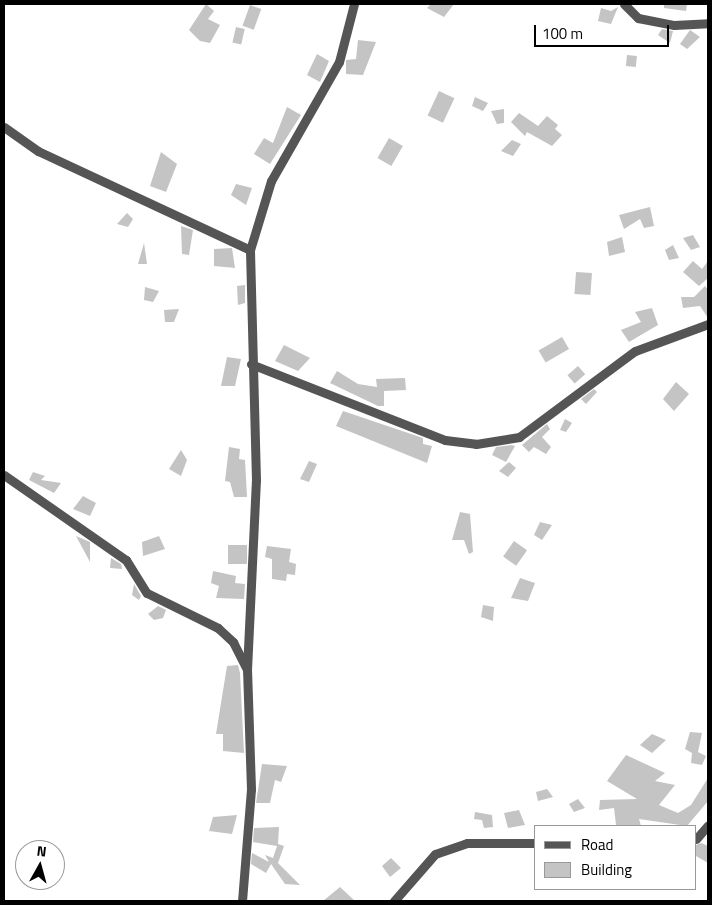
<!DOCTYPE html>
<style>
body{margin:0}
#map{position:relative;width:712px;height:905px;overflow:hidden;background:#fff;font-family:"Titillium Web",sans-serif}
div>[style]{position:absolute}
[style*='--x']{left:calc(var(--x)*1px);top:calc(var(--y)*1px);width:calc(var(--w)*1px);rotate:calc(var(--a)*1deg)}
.building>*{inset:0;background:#c4c4c4;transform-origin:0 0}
.minor>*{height:9px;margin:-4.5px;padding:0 4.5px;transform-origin:4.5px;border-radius:4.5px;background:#555}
span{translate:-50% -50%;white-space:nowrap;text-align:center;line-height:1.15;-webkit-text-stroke:5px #fff;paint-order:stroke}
.frame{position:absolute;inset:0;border:5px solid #000;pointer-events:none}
.legend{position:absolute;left:534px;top:825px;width:162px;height:65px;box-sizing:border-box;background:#fff;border:1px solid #999;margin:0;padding:6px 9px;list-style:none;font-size:15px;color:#000}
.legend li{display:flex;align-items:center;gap:10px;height:25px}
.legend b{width:25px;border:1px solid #999}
.north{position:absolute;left:15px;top:840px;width:50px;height:50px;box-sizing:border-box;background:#fff;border:1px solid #999;border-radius:50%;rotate:7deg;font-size:14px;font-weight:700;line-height:20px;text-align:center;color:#000}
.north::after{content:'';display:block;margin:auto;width:18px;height:22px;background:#000;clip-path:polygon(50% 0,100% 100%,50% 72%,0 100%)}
.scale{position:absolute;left:534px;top:25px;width:135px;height:22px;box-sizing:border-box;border:2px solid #000;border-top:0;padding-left:6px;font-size:15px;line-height:18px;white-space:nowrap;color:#000;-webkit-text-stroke:4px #fff;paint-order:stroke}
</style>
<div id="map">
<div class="building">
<i style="clip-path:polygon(206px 4px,214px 11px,208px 19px,220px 25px,210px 43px,200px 41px,189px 30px)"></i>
<i style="clip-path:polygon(431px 4px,454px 4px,444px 17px,427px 8px)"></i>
<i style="clip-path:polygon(664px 4px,687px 4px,686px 11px,664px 8px)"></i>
<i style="left:250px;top:5px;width:12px;height:22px;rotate:20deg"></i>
<i style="clip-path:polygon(618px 7px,611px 24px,598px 21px,601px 8px,611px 11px)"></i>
<i style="left:236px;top:27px;width:9px;height:16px;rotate:13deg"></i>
<i style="clip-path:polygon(662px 29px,673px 31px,670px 43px,658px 35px)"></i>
<i style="clip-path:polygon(690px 30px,700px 37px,687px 49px,680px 44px)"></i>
<i style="clip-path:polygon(358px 40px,376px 42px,363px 75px,346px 74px,346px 60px,356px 59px)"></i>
<i style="clip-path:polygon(317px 54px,329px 61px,320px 82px,307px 75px)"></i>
<i style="left:627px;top:55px;width:10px;height:11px;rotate:6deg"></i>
<i style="left:439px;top:91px;width:17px;height:27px;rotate:25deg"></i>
<i style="clip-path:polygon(475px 97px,488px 103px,483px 111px,472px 106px)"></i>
<i style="clip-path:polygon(287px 107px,301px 115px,270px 164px,254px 154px,264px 138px,273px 143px)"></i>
<i style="clip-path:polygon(504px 109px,504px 123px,497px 124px,491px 111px)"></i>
<i style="clip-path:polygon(519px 113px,538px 126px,547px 116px,558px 125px,555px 129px,562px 135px,552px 146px,527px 132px,525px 136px,511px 122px)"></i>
<i style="left:389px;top:138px;width:16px;height:23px;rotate:30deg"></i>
<i style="clip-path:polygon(512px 140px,521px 144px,513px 156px,501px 151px)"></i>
<i style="clip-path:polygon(161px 152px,177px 164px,166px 192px,150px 186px)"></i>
<i style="clip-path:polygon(236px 184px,252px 188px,246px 205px,231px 195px)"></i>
<i style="clip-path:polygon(650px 207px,654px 226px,644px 228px,640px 219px,624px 229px,619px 215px)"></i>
<i style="clip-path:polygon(127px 213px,133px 219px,128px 227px,117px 224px)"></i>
<i style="clip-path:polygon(181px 226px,193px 230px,189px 255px,182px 254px)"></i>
<i style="clip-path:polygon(693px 235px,700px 247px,691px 250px,683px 238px)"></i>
<i style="clip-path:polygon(622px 237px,625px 252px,609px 256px,607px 242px)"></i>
<i style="clip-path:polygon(144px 243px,147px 264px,138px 264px)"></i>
<i style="clip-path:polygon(673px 245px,679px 258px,669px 260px,665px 250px)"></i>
<i style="clip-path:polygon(232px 248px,235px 268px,214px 266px,214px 249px)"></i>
<i style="clip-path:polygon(693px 261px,702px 269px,708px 261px,708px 278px,699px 286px,683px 272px)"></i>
<i style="left:576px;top:272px;width:16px;height:22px;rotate:4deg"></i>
<i style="clip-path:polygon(245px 285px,245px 303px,238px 305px,237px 286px)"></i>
<i style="clip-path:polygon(705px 286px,708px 290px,708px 318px,700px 306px,683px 308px,681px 297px,694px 297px)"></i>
<i style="clip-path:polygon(145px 287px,159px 291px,153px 302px,144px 300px)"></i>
<i style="clip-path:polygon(652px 308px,658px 325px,629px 342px,621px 330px,641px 322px,635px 312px)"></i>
<i style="clip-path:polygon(179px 309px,174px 322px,165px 322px,164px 310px)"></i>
<i style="left:562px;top:337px;width:14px;height:27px;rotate:60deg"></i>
<i style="clip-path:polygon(284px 345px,310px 358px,298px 371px,275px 361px)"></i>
<i style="clip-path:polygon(227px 357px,241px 359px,235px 386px,221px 386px)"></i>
<i style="left:578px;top:366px;width:11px;height:14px;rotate:49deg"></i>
<i style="clip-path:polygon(337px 371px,358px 384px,377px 387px,376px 379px,405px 378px,406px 390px,384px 391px,384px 406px,378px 406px,330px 383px)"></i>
<i style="clip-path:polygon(676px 382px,689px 394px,674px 411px,663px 399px)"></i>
<i style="clip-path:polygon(594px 389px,597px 392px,586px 404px,581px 399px)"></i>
<i style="clip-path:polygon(343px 411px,423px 438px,423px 444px,432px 446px,427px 463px,336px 426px)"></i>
<i style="clip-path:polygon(565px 419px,572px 423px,566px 432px,560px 430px)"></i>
<i style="clip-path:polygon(547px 424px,550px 429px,542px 437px,551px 447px,546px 454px,534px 447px,529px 452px,522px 445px)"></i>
<i style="clip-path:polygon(511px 445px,515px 446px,506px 462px,492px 455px,496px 447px)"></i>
<i style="clip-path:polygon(229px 447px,240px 449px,239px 459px,245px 460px,247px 497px,234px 497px,230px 482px,225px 481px)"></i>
<i style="clip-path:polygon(181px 450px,187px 460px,181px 476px,169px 469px)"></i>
<i style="clip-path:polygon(309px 461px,317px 464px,309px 482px,300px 479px)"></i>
<i style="clip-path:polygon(509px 462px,516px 468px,508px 477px,499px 471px)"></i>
<i style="clip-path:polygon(33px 472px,45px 476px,41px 480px,61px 483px,54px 493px,29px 480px)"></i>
<i style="clip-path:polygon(83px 496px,96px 503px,90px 516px,73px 509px)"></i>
<i style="clip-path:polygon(460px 512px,470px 514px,473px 552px,469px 554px,464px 540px,452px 540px)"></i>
<i style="clip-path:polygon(540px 522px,552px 525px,542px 540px,534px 535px)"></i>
<i style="clip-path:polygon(76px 536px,90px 542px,90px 562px)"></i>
<i style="clip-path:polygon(159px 536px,165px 549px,143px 556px,142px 542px)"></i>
<i style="left:514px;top:541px;width:16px;height:19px;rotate:35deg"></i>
<i style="left:228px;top:545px;width:19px;height:19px"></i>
<i style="clip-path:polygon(267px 546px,291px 549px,289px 562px,296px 564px,295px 575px,287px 574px,286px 581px,272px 579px,272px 559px,265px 557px)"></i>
<i style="clip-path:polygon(111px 558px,121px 564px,122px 569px,110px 568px)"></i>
<i style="clip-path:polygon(213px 571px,236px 576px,235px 583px,245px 584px,244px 599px,216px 598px,219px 586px,211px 583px)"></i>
<i style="clip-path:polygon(520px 578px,535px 583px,528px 601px,511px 598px)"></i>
<i style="clip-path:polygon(134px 584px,141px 596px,139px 600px,132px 595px)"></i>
<i style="clip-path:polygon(483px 605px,494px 607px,493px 621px,481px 617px)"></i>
<i style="clip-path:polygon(158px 606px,166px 610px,163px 618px,154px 620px,148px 614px)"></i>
<i style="clip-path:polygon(238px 665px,240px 673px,244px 753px,223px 751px,223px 734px,216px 734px,227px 666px)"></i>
<i style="clip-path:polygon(690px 732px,702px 733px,698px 752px,706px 756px,702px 765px,691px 763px,692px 753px,685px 749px)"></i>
<i style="clip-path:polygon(652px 734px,666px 740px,652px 753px,640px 745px)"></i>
<i style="clip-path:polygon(626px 755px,665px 773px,655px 781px,675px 785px,659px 805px,678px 813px,691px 805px,708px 778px,708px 801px,687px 826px,639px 819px,641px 826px,616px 825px,614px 808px,599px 810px,600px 800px,637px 799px,607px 781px)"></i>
<i style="clip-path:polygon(262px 764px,287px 766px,281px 782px,275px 780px,270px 803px,256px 803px)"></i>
<i style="clip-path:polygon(547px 789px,553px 797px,538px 801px,536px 792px)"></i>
<i style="clip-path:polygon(578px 799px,585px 808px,574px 812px,569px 804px)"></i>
<i style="clip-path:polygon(519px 810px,525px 825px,508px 828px,504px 813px)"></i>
<i style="clip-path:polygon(475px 812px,492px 815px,493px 827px,484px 828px,482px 820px,474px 819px)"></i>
<i style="clip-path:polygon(237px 815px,232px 834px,209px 831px,213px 817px)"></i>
<i style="clip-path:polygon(279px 827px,278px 844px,284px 846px,278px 863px,300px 885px,285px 884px,271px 864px,266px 873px,251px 864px,252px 853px,269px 862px,265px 855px,273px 858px,277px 846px,253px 842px,254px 828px)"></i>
<i style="clip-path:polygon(701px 843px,708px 846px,708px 863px,696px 856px,696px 845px)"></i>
<i style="clip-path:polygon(391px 858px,401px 868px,390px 877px,382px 866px)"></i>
<i style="clip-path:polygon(340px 887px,355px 901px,323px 901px)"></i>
</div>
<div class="minor">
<i style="--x:624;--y:4;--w:20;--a:45"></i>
<i style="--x:638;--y:18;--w:37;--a:11"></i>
<i style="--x:674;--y:25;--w:34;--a:-3"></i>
<i style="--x:4;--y:127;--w:42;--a:35.2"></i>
<i style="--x:38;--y:151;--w:234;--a:25"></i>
<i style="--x:251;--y:364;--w:208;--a:21.4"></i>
<i style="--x:445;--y:440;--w:31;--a:7"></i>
<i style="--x:476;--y:444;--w:44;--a:-9.2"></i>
<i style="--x:519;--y:437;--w:144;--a:-36.6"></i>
<i style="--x:635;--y:351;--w:78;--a:-20.3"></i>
<i style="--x:4;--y:475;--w:149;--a:34.9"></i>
<i style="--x:126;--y:560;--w:39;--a:58"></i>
<i style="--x:147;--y:593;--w:79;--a:26.2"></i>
<i style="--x:218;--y:628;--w:21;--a:43"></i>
<i style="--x:233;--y:642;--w:30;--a:63"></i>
<i style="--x:696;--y:839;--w:18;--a:-49"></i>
<i style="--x:242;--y:901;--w:112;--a:-85.4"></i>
<i style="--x:251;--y:789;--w:119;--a:-91.9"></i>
<i style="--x:247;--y:670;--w:190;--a:-87.3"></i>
<i style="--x:256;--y:480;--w:230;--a:-91.5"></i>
<i style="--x:250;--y:250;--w:72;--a:-73.1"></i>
<i style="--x:271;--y:181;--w:137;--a:-60.3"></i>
<i style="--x:339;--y:62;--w:60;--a:-75.5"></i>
<i style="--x:394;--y:901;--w:62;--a:-48.9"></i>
<i style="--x:435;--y:854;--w:34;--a:-19"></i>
<i style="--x:467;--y:843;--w:69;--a:0"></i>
</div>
<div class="frame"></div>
<ul class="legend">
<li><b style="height:6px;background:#555"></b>Road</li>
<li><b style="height:14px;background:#c4c4c4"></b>Building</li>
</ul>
<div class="north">N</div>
<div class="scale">100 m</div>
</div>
